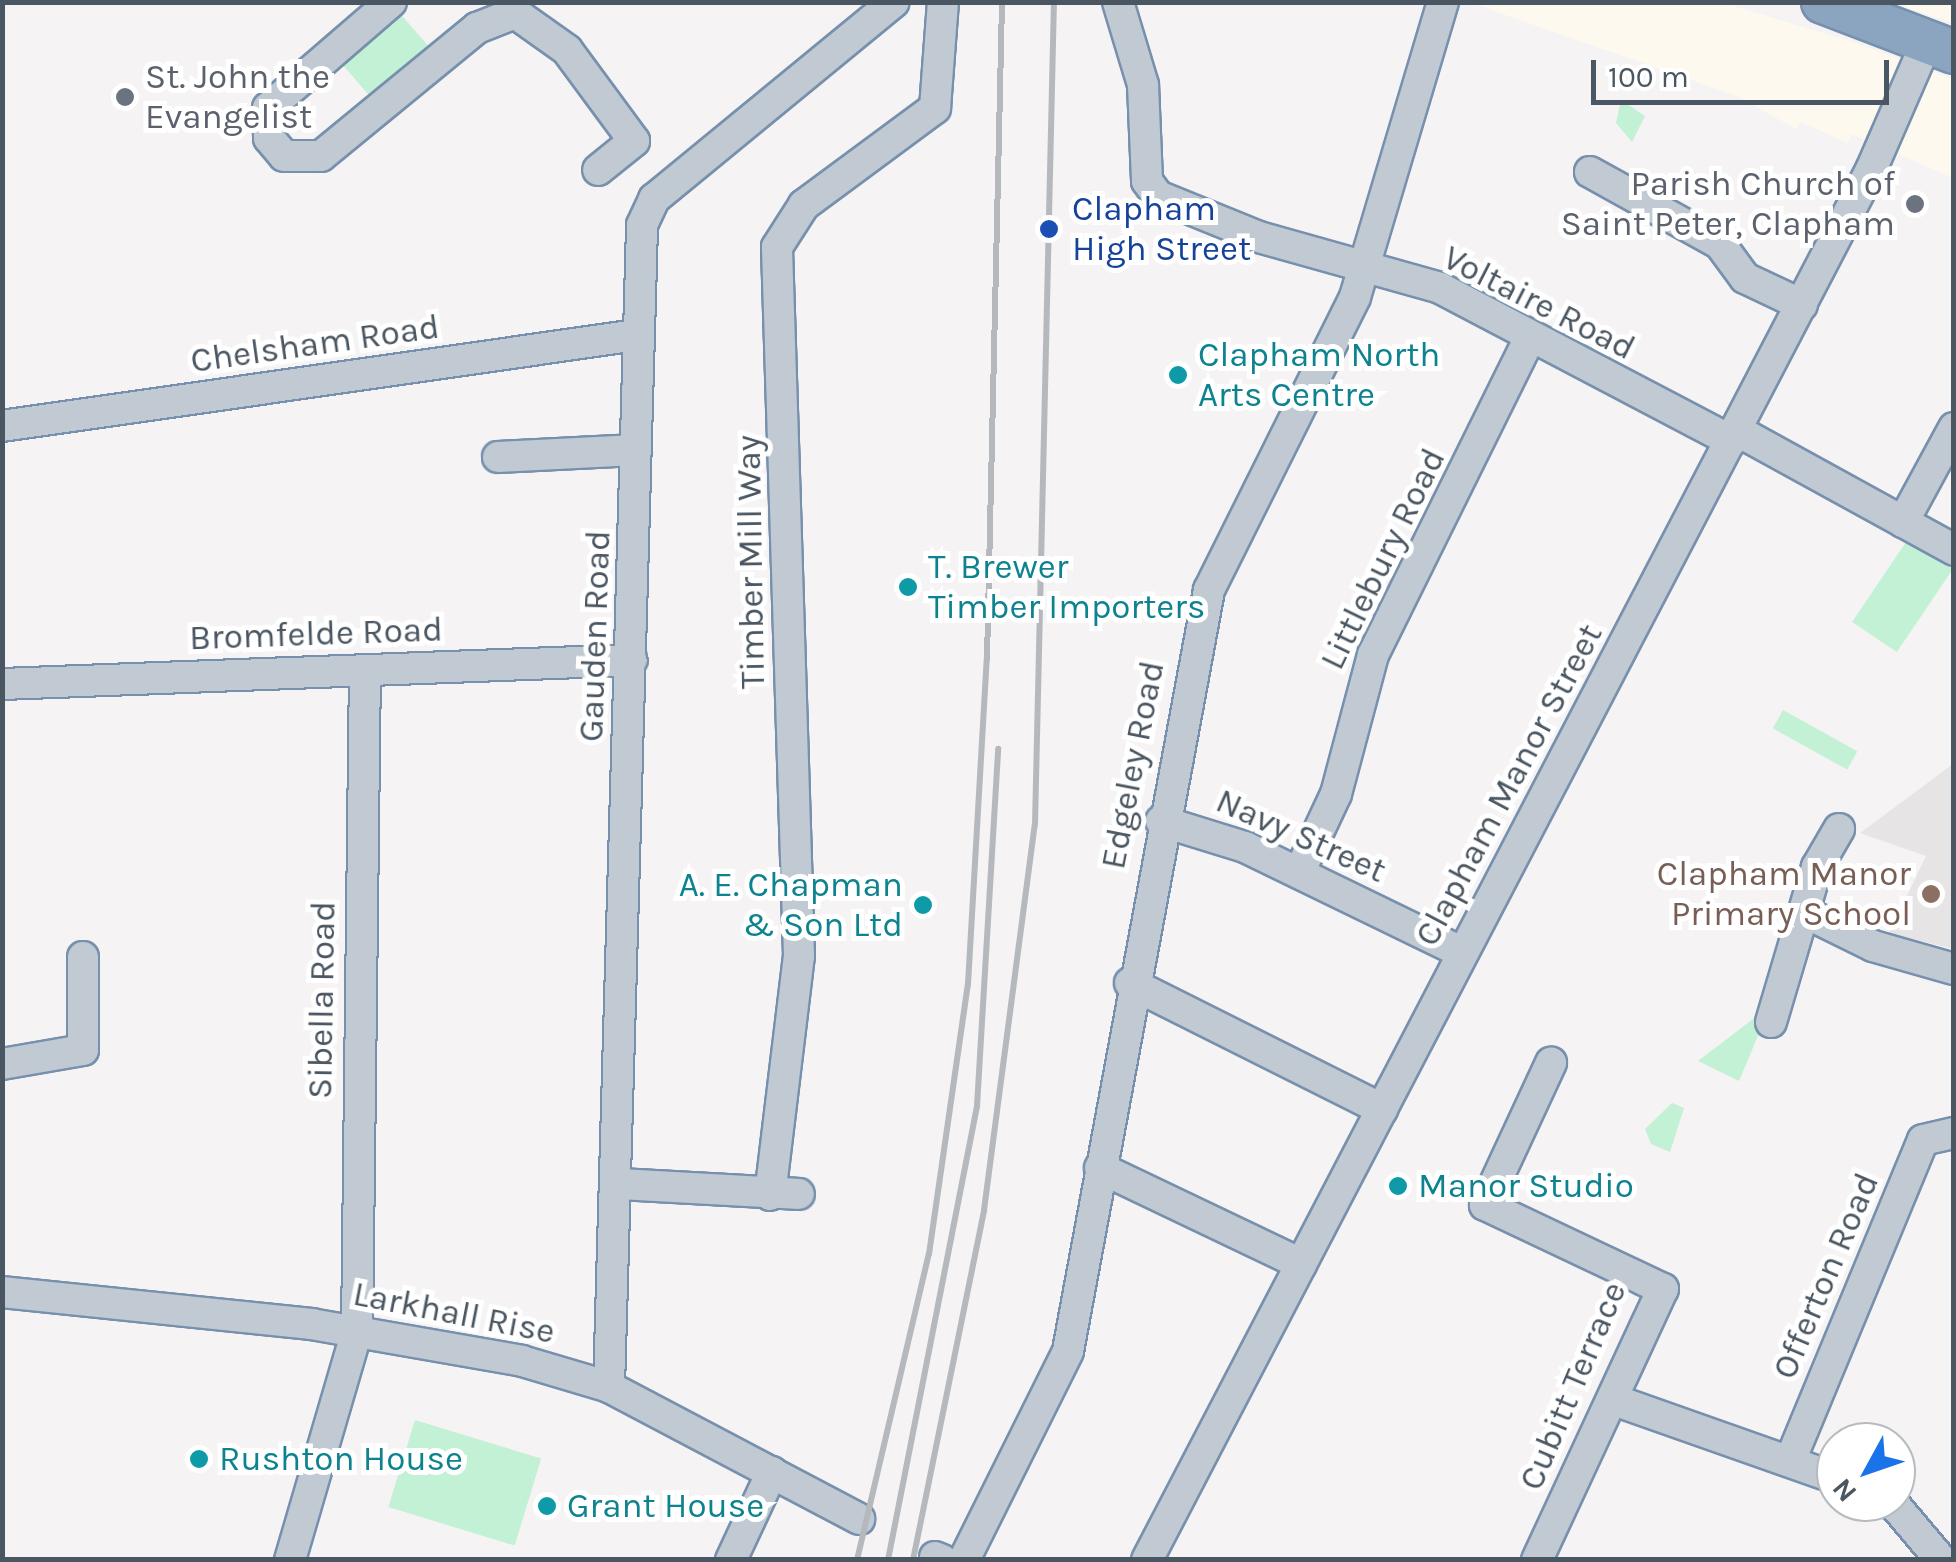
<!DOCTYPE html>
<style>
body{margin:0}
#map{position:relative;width:1956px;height:1562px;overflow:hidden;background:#f5f3f3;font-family:Karla,sans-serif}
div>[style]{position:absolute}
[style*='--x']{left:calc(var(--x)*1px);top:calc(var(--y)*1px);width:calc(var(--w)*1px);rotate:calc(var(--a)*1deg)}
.commercial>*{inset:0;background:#fdf9ef}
.education>*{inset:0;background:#e6e4e5}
.green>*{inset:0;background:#c3f1d5;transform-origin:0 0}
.roads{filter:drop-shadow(2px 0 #7690ad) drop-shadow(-2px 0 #7690ad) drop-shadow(0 2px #7690ad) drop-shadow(0 -2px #7690ad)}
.minor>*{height:30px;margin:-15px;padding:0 15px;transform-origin:15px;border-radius:15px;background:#c1cad2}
.highway>*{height:42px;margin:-21px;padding:0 21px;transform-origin:21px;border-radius:21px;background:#8ba5c1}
.rail>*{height:6px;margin:-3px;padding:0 3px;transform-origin:3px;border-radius:3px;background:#b5b8bd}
.dots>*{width:28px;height:28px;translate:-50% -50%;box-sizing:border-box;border:5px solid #fff;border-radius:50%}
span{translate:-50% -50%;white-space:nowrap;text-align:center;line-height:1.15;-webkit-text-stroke:10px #fff;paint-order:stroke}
.worship-label{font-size:35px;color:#5b616d}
.left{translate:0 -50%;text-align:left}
.right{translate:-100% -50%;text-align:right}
.transit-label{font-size:35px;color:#164399}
.street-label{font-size:35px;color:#4a5661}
.culture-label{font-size:35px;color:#0d838f}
.education-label{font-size:35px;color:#785e54}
.frame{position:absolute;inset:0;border:5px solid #4a5661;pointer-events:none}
.north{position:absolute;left:1816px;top:1422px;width:100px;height:100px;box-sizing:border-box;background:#fff;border:2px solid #b7bbc0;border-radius:50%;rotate:230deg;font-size:28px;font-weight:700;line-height:40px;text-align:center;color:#4a5661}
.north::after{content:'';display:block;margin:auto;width:35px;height:45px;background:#1a73e8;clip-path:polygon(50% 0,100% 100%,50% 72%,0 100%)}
.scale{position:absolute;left:1591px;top:60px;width:298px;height:45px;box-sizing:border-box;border:5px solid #4a5661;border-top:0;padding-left:12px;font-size:30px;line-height:35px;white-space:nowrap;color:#4a5661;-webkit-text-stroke:8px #fff;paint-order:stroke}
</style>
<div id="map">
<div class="commercial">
<i style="clip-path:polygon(1471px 3px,1724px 3px,1853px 42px,1953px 79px,1953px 178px,1852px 134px,1847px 143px,1801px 122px,1796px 129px,1737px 96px)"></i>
<i style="clip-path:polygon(1892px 3px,1953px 3px,1953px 23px)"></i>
</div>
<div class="education">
<i style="clip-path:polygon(1953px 764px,1953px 949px,1889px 933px,1926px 856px,1860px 833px)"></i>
</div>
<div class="green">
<i style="left:397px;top:10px;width:55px;height:77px;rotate:49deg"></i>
<i style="clip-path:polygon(1621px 100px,1645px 116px,1632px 142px,1616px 123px)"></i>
<i style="left:1908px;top:539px;width:54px;height:100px;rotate:34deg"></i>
<i style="left:1783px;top:710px;width:85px;height:21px;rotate:29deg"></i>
<i style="clip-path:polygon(1757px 1016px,1765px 1019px,1739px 1081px,1698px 1061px)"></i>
<i style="clip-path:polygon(1672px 1103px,1684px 1108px,1670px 1152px,1651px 1144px,1645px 1129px)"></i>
<i style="left:415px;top:1420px;width:132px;height:91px;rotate:17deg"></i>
</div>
<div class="roads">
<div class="minor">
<i style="--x:391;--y:2;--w:162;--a:139.2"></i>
<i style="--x:268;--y:108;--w:30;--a:88"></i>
<i style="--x:269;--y:138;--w:23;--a:50"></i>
<i style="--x:284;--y:156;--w:37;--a:0"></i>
<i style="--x:321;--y:156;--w:202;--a:-39.4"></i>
<i style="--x:477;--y:28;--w:41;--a:-21.5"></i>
<i style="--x:515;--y:13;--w:64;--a:35.4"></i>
<i style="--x:567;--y:50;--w:113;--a:53.6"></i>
<i style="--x:634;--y:141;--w:46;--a:141.1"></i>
<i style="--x:1118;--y:2;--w:87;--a:73.2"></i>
<i style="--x:1143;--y:85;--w:96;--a:87.6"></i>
<i style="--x:1147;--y:181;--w:19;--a:54"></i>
<i style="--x:1158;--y:196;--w:109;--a:22.1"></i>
<i style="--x:1259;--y:237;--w:188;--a:15.7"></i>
<i style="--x:1440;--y:288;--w:329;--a:27.7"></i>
<i style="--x:1590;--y:172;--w:149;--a:29"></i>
<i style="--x:1720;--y:244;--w:42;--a:53.7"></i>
<i style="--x:1745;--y:278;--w:63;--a:25.3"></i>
<i style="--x:2;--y:426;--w:641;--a:-8.16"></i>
<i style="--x:1736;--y:430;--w:249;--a:28.8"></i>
<i style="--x:498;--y:457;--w:138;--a:-2.9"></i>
<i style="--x:1903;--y:522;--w:107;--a:-61.5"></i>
<i style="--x:2;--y:684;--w:630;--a:-2.18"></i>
<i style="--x:1161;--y:821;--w:88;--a:17.2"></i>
<i style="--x:1245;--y:847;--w:242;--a:25.9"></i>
<i style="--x:1299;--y:873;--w:87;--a:-64.9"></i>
<i style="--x:1336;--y:794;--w:144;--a:-75.1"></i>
<i style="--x:1373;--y:655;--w:352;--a:-63.7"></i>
<i style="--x:1804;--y:912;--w:77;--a:26.2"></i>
<i style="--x:1873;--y:946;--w:84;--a:15.9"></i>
<i style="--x:1130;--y:983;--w:282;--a:26.6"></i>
<i style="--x:1771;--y:1022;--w:162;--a:-73.5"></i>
<i style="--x:1817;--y:867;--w:44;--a:-59.9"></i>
<i style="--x:2;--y:1064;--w:82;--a:-9.8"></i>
<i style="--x:83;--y:1050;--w:93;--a:-90"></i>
<i style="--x:1100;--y:1168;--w:223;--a:25.5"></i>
<i style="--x:621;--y:1184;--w:178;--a:3.2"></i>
<i style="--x:770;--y:1195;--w:241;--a:-83.1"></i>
<i style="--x:799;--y:956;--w:709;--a:-91.78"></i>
<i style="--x:777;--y:247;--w:50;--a:-57.3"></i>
<i style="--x:804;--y:205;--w:163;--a:-36.5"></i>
<i style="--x:935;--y:108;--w:106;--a:-85.7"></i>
<i style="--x:2;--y:1292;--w:311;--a:5.9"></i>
<i style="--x:311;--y:1324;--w:214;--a:9.9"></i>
<i style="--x:522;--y:1361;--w:91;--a:16.6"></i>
<i style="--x:609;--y:1387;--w:283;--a:27.8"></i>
<i style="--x:357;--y:1331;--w:660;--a:-89.31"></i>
<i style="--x:609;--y:1387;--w:1162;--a:-88.37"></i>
<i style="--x:642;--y:225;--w:29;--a:-65"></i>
<i style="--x:654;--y:199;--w:310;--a:-39.4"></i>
<i style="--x:1614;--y:1400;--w:235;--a:19.4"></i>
<i style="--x:1790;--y:1461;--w:347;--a:-67.5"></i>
<i style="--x:1923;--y:1140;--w:32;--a:-13"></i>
<i style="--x:1892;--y:1502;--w:76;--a:49.8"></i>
<i style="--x:935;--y:1557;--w:8;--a:23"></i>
<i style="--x:290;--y:1560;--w:239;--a:-73.7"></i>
<i style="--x:731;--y:1560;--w:97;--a:-65"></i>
<i style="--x:964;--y:1560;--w:233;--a:-63.5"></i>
<i style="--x:1068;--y:1351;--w:774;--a:-79.5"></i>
<i style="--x:1209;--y:590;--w:327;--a:-63.5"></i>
<i style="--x:1355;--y:297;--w:308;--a:-73.4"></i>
<i style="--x:1147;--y:1560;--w:1567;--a:-62.49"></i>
<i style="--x:1871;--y:170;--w:141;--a:-66.5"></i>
<i style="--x:1537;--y:1560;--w:299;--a:-65.1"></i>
<i style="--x:1663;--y:1289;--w:197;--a:-154.7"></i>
<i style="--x:1485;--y:1205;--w:157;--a:-65.1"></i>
</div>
<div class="highway">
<i style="--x:1823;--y:2;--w:140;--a:20.9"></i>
</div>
</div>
<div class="rail">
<i style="--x:857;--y:1560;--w:314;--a:-76.8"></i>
<i style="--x:929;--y:1254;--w:273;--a:-81.8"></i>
<i style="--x:968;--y:984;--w:326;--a:-86.7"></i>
<i style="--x:987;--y:659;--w:657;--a:-88.69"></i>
<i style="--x:888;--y:1560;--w:463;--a:-78.9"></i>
<i style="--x:977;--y:1106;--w:358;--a:-86.6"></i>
<i style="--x:913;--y:1560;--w:357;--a:-78.5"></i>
<i style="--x:984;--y:1210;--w:389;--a:-82.5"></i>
<i style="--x:1035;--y:824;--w:822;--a:-88.68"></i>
</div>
<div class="dots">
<i style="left:125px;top:97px;background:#6b7280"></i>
<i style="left:1915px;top:204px;background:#6b7280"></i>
<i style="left:1049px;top:229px;background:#1a4fb4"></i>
<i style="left:1178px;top:375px;background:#0f9aa8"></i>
<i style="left:908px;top:587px;background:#0f9aa8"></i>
<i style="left:1931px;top:894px;background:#8d6e63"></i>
<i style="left:923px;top:905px;background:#0f9aa8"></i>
<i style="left:1398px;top:1186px;background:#0f9aa8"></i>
<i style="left:199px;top:1459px;background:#0f9aa8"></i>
<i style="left:547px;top:1506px;background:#0f9aa8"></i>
</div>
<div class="worship-label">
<span class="left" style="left:145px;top:97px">St. John the<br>Evangelist</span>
<span class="right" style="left:1895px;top:204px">Parish Church of<br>Saint Peter, Clapham</span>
</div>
<div class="transit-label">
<span class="left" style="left:1072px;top:229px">Clapham<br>High Street</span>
</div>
<div class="street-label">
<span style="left:1539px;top:303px;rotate:27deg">Voltaire Road</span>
<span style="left:315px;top:344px;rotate:-8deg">Chelsham Road</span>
<span style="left:1383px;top:559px;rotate:-64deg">Littlebury Road</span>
<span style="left:751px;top:562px;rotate:-91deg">Timber Mill Way</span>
<span style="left:316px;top:634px;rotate:-2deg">Bromfelde Road</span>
<span style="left:595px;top:636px;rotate:-88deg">Gauden Road</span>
<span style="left:1133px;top:765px;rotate:-79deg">Edgeley Road</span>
<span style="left:1509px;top:785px;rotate:-62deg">Clapham Manor Street</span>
<span style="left:1301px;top:836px;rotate:24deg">Navy Street</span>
<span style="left:322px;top:1000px;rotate:-89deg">Sibella Road</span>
<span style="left:1826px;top:1276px;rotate:-67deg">Offerton Road</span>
<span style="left:454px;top:1313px;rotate:11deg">Larkhall Rise</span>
<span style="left:1573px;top:1386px;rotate:-67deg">Cubitt Terrace</span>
</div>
<div class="culture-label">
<span class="left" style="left:1198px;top:375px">Clapham North<br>Arts Centre</span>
<span class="left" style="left:928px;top:587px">T. Brewer<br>Timber Importers</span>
<span class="right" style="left:903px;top:905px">A. E. Chapman<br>&amp; Son Ltd</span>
<span class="left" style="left:1418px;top:1186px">Manor Studio</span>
<span class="left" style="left:219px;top:1459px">Rushton House</span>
<span class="left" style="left:567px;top:1506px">Grant House</span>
</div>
<div class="education-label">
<span class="right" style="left:1911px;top:894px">Clapham Manor<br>Primary School</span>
</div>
<div class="frame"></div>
<div class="north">N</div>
<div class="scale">100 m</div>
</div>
